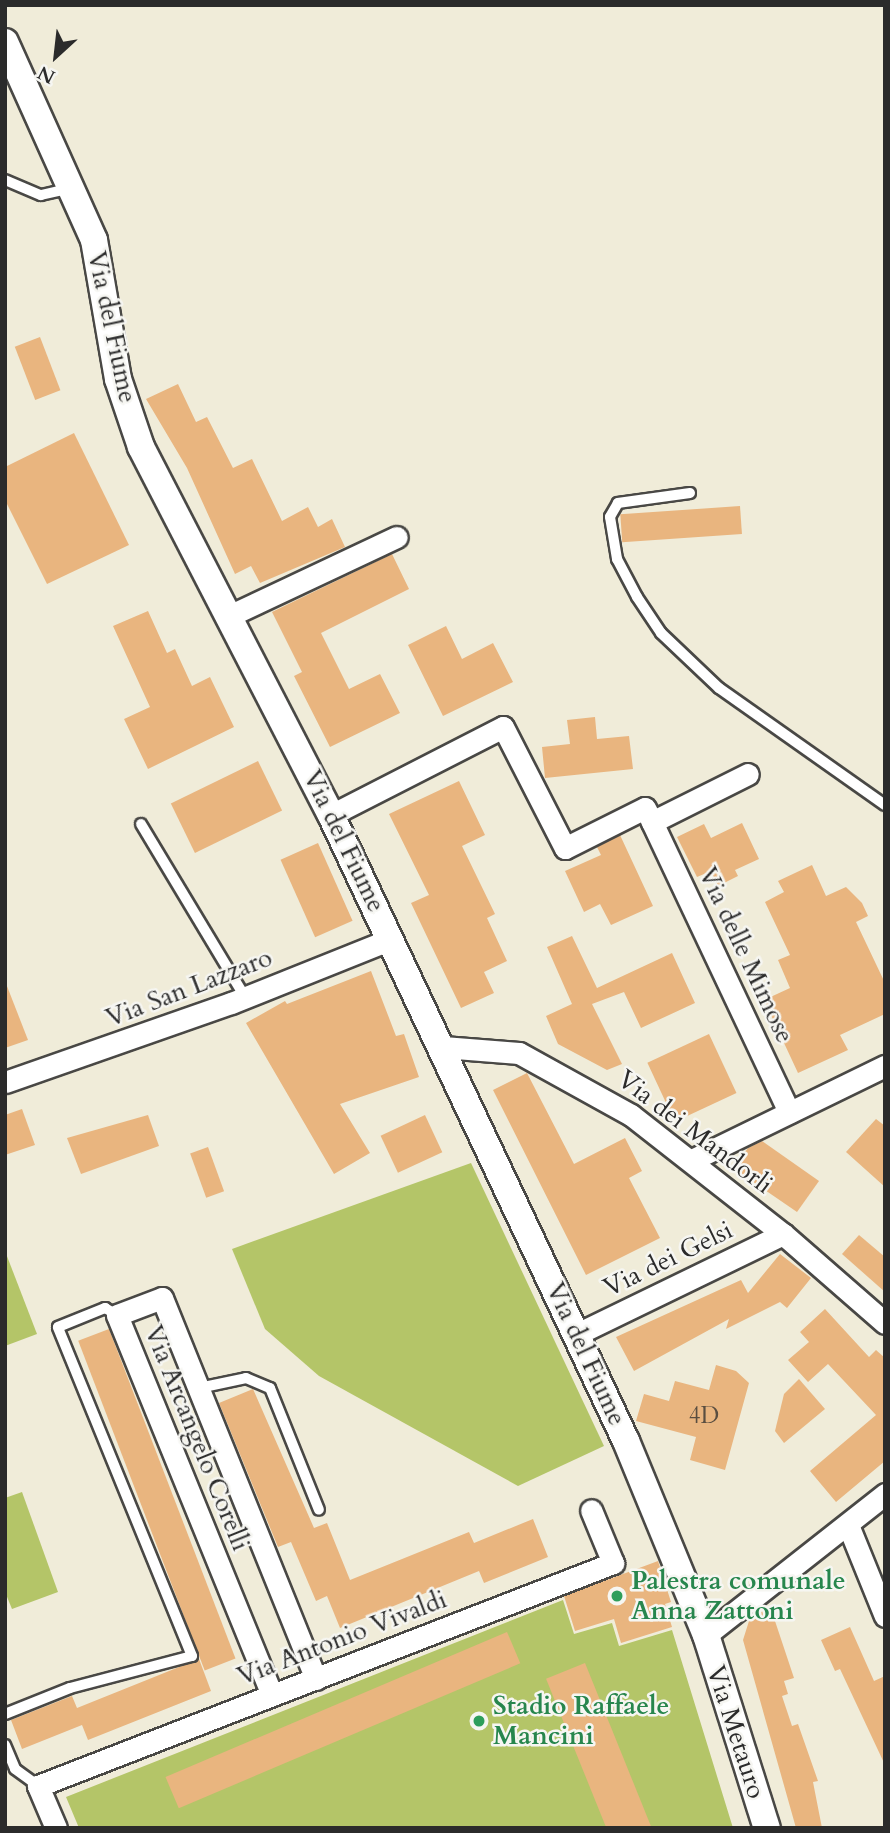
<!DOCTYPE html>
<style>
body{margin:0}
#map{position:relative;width:890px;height:1833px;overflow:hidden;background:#f0ecd9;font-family:Cardo,serif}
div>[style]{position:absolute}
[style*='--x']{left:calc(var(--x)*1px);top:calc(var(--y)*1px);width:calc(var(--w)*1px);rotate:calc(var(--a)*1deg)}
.green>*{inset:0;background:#b4c568}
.building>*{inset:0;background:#e9b57f;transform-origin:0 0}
.roads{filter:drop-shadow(2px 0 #494845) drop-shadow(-2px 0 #494845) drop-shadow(0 2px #494845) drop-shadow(0 -2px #494845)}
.service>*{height:10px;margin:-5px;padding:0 5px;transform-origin:5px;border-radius:5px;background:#fff}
.minor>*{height:21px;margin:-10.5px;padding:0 10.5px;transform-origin:10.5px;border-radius:10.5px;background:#fff}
.tertiary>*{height:26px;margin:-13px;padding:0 13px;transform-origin:13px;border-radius:13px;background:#fff}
.dots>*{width:19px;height:19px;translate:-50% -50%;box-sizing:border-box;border:4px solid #f6f6f2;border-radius:50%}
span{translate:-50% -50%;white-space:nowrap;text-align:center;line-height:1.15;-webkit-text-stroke:5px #f6f6f2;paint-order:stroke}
.number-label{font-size:23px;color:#5a4e40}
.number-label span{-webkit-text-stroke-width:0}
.street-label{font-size:26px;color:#2b2b2b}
.leisure-label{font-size:26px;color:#27864d;font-weight:700}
.left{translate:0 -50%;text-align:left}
.frame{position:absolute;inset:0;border:7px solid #2b2b2b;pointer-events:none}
.north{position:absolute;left:21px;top:21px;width:70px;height:70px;-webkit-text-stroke:5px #f6f6f2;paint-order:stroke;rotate:207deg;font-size:19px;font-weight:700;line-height:28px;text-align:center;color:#2b2b2b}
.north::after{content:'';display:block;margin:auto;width:24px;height:32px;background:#2b2b2b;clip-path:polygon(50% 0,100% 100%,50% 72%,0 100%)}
</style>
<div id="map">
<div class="green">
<i style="clip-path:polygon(471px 1163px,604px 1446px,518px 1486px,319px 1376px,265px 1329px,232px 1249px)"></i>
<i style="clip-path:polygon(5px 1251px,37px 1334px,5px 1346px)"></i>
<i style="clip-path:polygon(22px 1492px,58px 1592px,12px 1609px,5px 1592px,5px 1498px)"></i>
<i style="clip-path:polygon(563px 1600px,574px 1634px,612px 1623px,619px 1646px,672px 1630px,733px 1828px,79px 1828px,66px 1797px)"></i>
</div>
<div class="building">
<i style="left:40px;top:337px;width:57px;height:27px;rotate:69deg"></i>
<i style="clip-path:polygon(178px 384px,196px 422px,207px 417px,233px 468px,252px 459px,282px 521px,308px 507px,318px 527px,332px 519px,345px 547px,260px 583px,251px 566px,235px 574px,187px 468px,146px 399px)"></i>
<i style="clip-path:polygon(74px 433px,129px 545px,47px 584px,5px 500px,5px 467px)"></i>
<i style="left:740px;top:506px;width:28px;height:120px;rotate:86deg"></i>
<i style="clip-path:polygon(392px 554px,409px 589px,321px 633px,349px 689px,380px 674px,400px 713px,330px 747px,294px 676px,302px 672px,272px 612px)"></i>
<i style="clip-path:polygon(148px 611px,167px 653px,175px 649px,192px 686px,210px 677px,234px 727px,148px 769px,124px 719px,150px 707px,113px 626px)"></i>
<i style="clip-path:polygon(446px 626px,462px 659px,493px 643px,513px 682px,443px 716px,408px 645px)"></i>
<i style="clip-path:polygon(595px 717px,597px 739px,629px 736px,633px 769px,545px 778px,542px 747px,570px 744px,567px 720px)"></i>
<i style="left:258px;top:761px;width:55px;height:97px;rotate:64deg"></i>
<i style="clip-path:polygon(459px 781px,485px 835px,462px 846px,495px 914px,487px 918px,507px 961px,484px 972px,494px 993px,461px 1008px,411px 903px,429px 895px,389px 814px)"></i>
<i style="clip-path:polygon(742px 823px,759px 859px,735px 870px,738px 876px,718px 886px,711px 871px,697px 877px,677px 837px,704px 824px,711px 838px)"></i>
<i style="clip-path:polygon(620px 835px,653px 906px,611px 925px,600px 904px,584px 912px,565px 871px,601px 855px,597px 847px)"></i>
<i style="left:318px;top:843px;width:85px;height:41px;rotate:66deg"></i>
<i style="clip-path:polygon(812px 865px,826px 896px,846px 887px,862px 903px,868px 916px,856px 922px,885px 983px,885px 1014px,840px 1035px,848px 1050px,798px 1073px,764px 1000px,790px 988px,778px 960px,790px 955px,765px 902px,784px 892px,778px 881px)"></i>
<i style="clip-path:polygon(572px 936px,597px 988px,672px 953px,695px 1003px,641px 1028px,624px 992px,592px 1004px,622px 1064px,607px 1070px,558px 1044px,546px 1016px,572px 1004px,547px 947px)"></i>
<i style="clip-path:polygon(371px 971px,396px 1036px,404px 1034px,419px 1077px,340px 1104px,370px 1153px,334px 1174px,246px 1023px,285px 1001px,287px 1004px)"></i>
<i style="clip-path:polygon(5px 981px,28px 1040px,5px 1048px)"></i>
<i style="left:709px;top:1034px;width:65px;height:68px;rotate:65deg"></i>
<i style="clip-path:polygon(527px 1073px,574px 1164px,625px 1138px,642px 1171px,629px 1178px,660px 1238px,586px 1275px,493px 1090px)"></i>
<i style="clip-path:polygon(22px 1109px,35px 1145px,5px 1155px,5px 1115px)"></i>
<i style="clip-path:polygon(148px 1115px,159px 1146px,81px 1174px,67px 1138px)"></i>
<i style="left:425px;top:1115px;width:41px;height:49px;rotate:65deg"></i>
<i style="clip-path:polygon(876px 1119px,885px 1126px,885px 1187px,846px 1152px)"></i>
<i style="clip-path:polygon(762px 1141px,819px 1181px,797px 1212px,733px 1168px,748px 1148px)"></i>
<i style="left:208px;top:1147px;width:47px;height:19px;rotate:70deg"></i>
<i style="clip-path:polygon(859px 1235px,885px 1257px,885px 1292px,842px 1254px)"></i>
<i style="clip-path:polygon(780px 1254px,811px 1278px,787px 1308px,780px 1302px,726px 1329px,729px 1319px,634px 1371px,616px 1337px,741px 1280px,748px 1293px)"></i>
<i style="clip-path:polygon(825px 1309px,869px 1357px,876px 1350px,885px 1358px,885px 1461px,836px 1502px,810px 1471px,876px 1415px,828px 1364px,808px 1382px,788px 1360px,809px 1342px,800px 1332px)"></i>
<i style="left:109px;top:1329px;width:353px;height:33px;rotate:69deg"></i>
<i style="clip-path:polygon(716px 1365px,736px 1371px,749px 1383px,725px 1470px,690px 1460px,696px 1437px,636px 1421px,644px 1394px,669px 1401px,675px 1381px,709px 1390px)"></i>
<i style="clip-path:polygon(799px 1379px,825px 1409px,784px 1443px,775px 1431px,784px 1394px)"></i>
<i style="clip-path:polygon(253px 1389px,314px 1528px,327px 1523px,350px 1580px,469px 1532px,474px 1543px,533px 1519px,548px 1557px,484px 1583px,479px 1571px,340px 1628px,327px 1596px,316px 1601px,291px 1542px,278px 1547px,219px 1403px)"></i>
<i style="clip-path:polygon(658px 1561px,671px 1602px,665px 1604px,672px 1627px,621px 1643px,614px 1619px,575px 1631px,564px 1596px)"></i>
<i style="clip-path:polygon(770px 1606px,794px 1678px,784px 1681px,788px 1694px,782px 1696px,792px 1726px,798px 1724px,818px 1781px,813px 1782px,822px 1828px,796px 1828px,743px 1640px,749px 1621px)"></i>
<i style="clip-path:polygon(850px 1627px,874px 1681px,885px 1676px,885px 1765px,840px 1669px,835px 1671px,821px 1640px)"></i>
<i style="left:507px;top:1632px;width:34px;height:371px;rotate:67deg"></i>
<i style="clip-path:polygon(199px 1659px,211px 1691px,88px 1740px,82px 1725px,22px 1749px,11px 1720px,72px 1696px,77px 1708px)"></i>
<i style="left:585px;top:1663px;width:178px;height:42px;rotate:68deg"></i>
</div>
<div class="roads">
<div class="service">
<i style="--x:5;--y:180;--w:39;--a:23"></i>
<i style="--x:41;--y:195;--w:31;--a:-13"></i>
<i style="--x:690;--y:493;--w:73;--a:172.1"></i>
<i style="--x:618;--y:503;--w:16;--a:120"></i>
<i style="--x:610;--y:517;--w:43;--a:80.5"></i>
<i style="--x:617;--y:559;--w:43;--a:62.2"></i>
<i style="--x:637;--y:597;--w:43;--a:56.3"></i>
<i style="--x:661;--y:633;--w:80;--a:43.5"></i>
<i style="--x:719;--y:688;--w:203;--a:35.2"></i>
<i style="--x:141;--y:824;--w:202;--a:59"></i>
<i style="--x:199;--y:1388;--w:48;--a:-12"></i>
<i style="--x:246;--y:1378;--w:26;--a:23"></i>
<i style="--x:270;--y:1388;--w:131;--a:68.1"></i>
<i style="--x:5;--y:1714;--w:70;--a:-21.8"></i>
<i style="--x:70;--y:1688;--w:126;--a:-14.7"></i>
<i style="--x:192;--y:1656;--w:355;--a:-112.2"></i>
<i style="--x:58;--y:1327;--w:51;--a:-22"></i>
<i style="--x:105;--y:1308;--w:14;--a:30"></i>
<i style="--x:5;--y:1745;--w:26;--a:67"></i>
<i style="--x:15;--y:1769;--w:29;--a:36"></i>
</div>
<div class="minor">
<i style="--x:231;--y:615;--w:183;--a:-25.2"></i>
<i style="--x:331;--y:815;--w:193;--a:-27.1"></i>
<i style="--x:503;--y:727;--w:136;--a:62.9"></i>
<i style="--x:565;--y:848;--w:89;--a:-26.6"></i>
<i style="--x:645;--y:808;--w:16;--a:63"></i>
<i style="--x:652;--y:822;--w:107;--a:-26.6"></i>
<i style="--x:652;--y:822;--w:321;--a:64.7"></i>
<i style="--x:443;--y:1047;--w:76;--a:4.5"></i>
<i style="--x:519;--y:1053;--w:128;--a:29"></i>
<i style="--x:631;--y:1115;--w:193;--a:38.1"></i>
<i style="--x:783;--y:1234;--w:135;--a:41.1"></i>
<i style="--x:5;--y:1082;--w:239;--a:-19.3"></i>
<i style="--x:231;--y:1003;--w:172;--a:-21.8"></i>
<i style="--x:692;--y:1160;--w:215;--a:-26"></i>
<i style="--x:577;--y:1334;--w:229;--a:-25.9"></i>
<i style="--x:848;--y:1525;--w:98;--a:67.9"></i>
<i style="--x:706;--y:1635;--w:228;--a:-38.2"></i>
<i style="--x:272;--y:1695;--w:410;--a:-112.2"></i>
<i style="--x:117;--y:1315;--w:48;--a:-20.7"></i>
<i style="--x:162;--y:1298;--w:411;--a:68"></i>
<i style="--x:56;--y:1828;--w:46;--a:-113.2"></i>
<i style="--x:38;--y:1786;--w:617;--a:-21.2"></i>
<i style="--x:613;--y:1563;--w:57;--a:-112.5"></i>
</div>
<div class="tertiary">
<i style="--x:5;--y:42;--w:217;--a:65.8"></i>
<i style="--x:94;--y:240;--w:141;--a:80.2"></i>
<i style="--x:118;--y:379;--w:72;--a:71.3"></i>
<i style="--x:141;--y:447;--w:414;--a:62.7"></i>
<i style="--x:331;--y:815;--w:692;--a:64.77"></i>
<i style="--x:626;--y:1441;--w:210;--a:67.6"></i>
<i style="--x:706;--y:1635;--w:202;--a:72.5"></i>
</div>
</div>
<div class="dots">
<i style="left:617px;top:1596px;background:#2e9e5b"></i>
<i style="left:479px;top:1721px;background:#2e9e5b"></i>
</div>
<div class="number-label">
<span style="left:704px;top:1416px">4D</span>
</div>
<div class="street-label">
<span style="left:112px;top:327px;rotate:78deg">Via del Fiume</span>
<span style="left:344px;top:841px;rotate:64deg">Via del Fiume</span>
<span style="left:746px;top:955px;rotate:65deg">Via delle Mimose</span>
<span style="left:189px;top:988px;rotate:-21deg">Via San Lazzaro</span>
<span style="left:695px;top:1132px;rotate:37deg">Via dei Mandorli</span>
<span style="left:668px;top:1259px;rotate:-26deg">Via dei Gelsi</span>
<span style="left:586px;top:1354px;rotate:65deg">Via del Fiume</span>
<span style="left:197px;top:1438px;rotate:68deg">Via Arcangelo Corelli</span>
<span style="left:342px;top:1638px;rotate:-21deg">Via Antonio Vivaldi</span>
<span style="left:736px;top:1732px;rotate:72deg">Via Metauro</span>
</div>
<div class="leisure-label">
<span class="left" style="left:631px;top:1596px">Palestra comunale<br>Anna Zattoni</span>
<span class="left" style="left:493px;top:1721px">Stadio Raffaele<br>Mancini</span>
</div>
<div class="frame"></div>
<div class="north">N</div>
</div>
